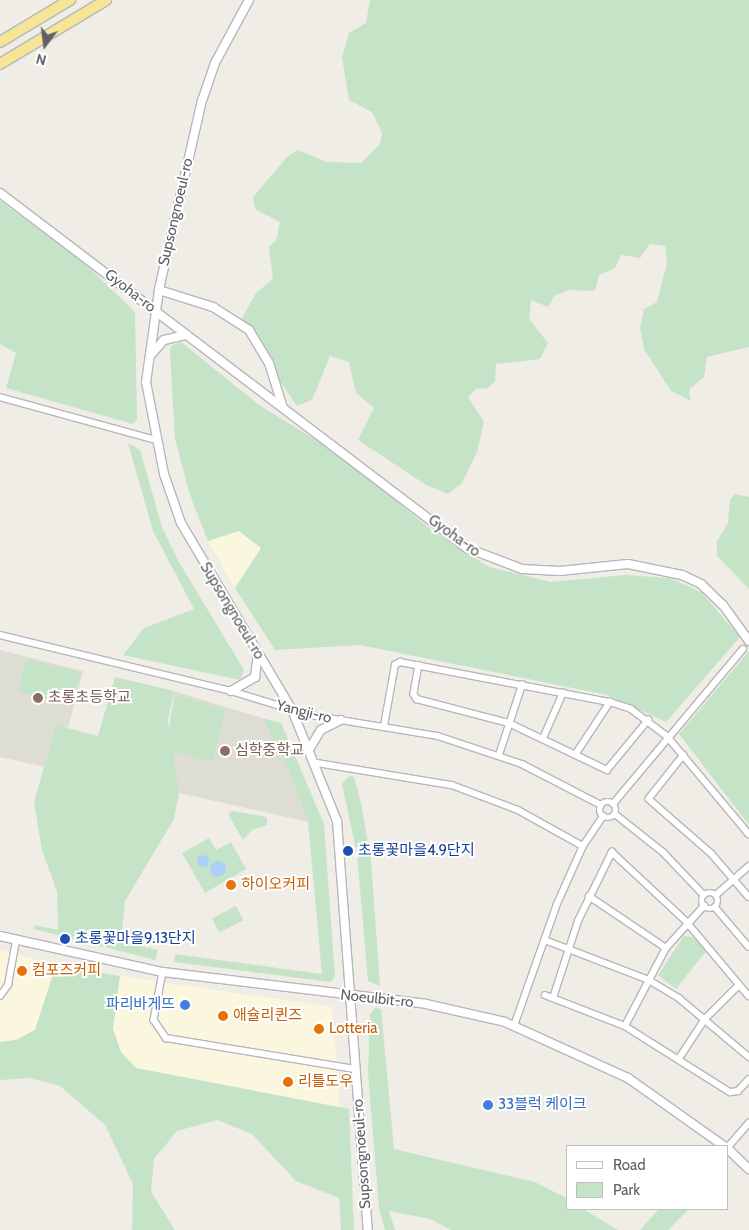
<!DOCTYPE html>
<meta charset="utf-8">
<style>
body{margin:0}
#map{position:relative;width:749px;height:1230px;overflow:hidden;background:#efede6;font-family:Cabin,"Noto Sans KR",sans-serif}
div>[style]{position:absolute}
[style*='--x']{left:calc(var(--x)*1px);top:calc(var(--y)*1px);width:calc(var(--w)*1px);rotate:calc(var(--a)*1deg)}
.commercial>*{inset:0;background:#fbf7de}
.education>*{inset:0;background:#deddd4}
.green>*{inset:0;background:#c5e4c7;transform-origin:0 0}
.water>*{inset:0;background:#acd1f9}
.round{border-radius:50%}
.roads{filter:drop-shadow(1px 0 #b6b7bc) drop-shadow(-1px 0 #b6b7bc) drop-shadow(0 1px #b6b7bc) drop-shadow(0 -1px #b6b7bc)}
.street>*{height:5.5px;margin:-2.75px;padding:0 2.75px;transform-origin:2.75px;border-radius:2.75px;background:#fff}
.street>.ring{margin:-2.75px;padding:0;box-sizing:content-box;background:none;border:5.5px solid #fff;border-radius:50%}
.secondary>*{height:8px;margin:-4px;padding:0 4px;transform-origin:4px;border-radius:4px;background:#fff}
.highway>*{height:10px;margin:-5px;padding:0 5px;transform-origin:5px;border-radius:5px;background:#f5e597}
.dots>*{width:14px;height:14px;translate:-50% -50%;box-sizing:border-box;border:2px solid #fff;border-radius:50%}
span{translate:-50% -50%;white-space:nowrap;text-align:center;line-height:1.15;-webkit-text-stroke:4px #fff;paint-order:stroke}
.street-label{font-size:15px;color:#5e6065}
.education-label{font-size:15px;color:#785e54}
.left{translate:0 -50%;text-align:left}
.transit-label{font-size:15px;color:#164399}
.food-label{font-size:15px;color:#c56008}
.shop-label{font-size:15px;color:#366cbe}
.right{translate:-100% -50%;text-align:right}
.legend{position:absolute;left:566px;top:1145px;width:162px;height:65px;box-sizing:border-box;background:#fff;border:1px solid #bfbfc1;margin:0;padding:6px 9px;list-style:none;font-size:15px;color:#5e6065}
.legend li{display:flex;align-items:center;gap:10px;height:25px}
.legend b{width:25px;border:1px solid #bfbfc1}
.north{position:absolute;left:20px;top:20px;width:50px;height:50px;-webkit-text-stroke:4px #fff;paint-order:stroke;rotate:195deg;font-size:14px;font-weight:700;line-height:20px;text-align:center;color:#5e6065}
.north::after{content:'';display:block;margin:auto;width:18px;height:22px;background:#5e6065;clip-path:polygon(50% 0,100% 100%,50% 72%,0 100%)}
</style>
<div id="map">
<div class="commercial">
<i style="clip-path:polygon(239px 531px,261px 548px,235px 588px,208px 541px)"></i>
<i style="clip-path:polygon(0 950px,56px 965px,35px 1030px,16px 1040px,0 1042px)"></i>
<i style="clip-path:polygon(120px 976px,332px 1007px,340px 1107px,136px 1068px,121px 1052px,113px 1029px)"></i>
</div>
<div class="education">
<i style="clip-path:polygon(0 650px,83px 671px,68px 728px,56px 725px,45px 767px,0 757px)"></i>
<i style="clip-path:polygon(174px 691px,262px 718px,287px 766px,308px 822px,179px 793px,168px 740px)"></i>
</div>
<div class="green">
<i style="clip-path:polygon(370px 0,749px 0,749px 347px,707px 357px,704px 377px,689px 390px,691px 401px,671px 391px,644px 349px,640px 328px,644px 309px,657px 302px,667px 263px,665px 246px,650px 244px,640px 258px,621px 255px,615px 268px,599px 275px,595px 291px,569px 290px,554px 296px,548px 307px,531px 300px,529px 319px,548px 343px,540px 359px,496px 364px,495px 381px,488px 388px,476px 389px,468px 397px,484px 422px,477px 452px,462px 483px,448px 494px,426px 485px,358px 440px,374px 408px,356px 393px,349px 362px,330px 356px,312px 400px,297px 406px,240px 322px,256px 293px,273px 279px,269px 247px,276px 241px,280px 222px,255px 209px,253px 197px,288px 156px,298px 150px,327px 162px,361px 163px,380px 144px,382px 133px,372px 112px,349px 100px,342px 57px,349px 33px,366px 23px)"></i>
<i style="clip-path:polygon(0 201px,81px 260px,135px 312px,137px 419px,133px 424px,6px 388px,16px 353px,0 344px)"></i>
<i style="clip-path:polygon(181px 342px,259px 405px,345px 458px,430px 529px,489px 567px,551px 582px,625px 575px,670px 578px,701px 592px,740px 637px,666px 722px,607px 695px,360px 645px,275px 650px,235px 588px,261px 548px,239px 531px,208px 541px,190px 495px,175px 439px,170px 352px,171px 346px)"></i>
<i style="clip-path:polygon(128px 443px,140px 450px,162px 527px,179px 562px,244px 670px,240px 680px,123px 655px,144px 628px,194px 609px,153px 531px)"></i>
<i style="clip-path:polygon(735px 494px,749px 497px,749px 589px,717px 556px,717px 541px,728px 523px,730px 499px)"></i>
<i style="clip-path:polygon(749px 651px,749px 825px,679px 734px)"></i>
<i style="left:26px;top:659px;width:56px;height:33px;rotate:14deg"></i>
<i style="clip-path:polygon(115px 677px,174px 691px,168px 720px,179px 793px,174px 819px,125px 901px,121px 942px,158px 950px,155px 960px,34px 929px,34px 925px,58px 930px,57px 892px,42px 850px,34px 802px,56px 725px,98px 736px)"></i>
<i style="clip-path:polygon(175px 695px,226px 709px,212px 762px,172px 751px,170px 720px)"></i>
<i style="clip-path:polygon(262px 718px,281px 723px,324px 824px,335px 976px,331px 982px,174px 962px,175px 954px,322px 974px,308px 822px,287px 766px)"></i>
<i style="clip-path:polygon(349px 776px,354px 777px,361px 803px,371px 860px,380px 986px,368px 981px,357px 854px,342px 784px)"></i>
<i style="clip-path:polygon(233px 811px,267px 817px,267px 825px,252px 830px,243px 840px,228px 814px)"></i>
<i style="clip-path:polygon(209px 838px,216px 850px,231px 842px,246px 869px,205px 893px,182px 853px)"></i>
<i style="left:236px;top:906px;width:16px;height:27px;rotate:63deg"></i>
<i style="clip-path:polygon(684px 936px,693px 937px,706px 951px,676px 989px,658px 975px)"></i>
<i style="clip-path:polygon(56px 965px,120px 976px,113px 1029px,121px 1052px,136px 1068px,349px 1109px,354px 1230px,341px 1230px,339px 1198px,296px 1181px,252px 1134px,217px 1120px,177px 1131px,154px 1159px,151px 1192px,175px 1230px,132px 1230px,133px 1184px,105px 1125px,60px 1086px,31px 1078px,0 1080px,0 1042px,16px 1040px,35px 1030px)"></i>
<i style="clip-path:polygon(375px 1008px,381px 1009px,394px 1149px,535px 1182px,568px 1199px,568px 1209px,583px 1209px,618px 1230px,451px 1230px,430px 1219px,389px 1211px,395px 1230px,385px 1230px,379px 1208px,368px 1073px,370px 1014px)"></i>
<i style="clip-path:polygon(659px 1209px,689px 1209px,668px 1230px,640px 1230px)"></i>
</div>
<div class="water">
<i class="round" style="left:197px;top:855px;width:12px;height:12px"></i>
<i class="round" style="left:210px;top:861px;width:16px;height:16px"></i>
</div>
<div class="roads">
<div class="street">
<i style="--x:0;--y:397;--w:162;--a:15.4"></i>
<i style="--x:0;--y:635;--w:238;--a:13.6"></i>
<i style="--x:231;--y:691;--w:83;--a:16.9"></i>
<i style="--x:310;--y:715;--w:130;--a:9.3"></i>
<i style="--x:438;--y:736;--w:89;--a:18.4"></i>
<i style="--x:522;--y:764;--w:89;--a:27.4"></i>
<i style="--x:419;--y:665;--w:29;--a:100"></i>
<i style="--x:414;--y:694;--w:6;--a:59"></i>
<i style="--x:417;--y:699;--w:95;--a:14.6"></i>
<i style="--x:509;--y:723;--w:109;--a:25.6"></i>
<i style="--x:607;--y:770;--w:65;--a:-50.6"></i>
<i style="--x:384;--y:726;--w:62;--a:-79.8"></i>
<i style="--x:395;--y:665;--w:6;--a:-31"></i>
<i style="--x:400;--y:662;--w:214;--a:10.8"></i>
<i style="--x:610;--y:702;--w:22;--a:18"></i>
<i style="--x:631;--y:709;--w:45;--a:36.9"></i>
<i style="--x:667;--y:736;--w:128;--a:50.1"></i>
<i style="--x:544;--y:736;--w:47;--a:-66.2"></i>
<i style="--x:577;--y:752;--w:60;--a:-56.6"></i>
<i style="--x:499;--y:755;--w:74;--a:-71.8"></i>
<i style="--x:684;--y:755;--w:56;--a:128.5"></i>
<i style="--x:649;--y:799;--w:82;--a:41.1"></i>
<i style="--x:711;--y:853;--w:58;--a:49.2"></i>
<i style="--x:317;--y:763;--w:137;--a:9.3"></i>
<i style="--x:452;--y:785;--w:71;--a:20.7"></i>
<i style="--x:518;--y:810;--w:74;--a:29"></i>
<i class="ring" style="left:600px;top:802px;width:10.5px;height:10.5px"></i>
<i style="--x:613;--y:804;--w:202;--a:-50"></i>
<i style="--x:615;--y:814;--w:61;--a:38.4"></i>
<i style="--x:663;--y:852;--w:59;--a:46.4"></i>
<i class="ring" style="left:702px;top:893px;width:10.5px;height:10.5px"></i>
<i style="--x:716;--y:895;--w:44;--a:-41.3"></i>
<i style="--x:589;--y:896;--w:93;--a:34"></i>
<i style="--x:715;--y:907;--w:52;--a:49.6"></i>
<i style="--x:545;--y:940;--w:111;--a:21"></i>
<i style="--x:649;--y:980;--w:35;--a:31"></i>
<i style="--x:679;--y:998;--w:92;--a:40.1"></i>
<i style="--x:163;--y:972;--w:49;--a:100.6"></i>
<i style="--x:154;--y:1020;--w:22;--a:56"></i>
<i style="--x:166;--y:1038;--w:193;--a:9.3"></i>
<i style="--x:545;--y:995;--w:86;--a:21.2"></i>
<i style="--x:625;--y:1026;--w:124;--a:32.2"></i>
<i style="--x:730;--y:1092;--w:8;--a:-7"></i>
<i style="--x:738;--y:1091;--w:16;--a:-47"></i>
<i style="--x:0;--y:996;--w:14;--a:-54"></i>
<i style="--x:8;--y:985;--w:45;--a:-79.7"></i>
<i style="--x:553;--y:998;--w:81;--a:-72"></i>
<i style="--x:578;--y:921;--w:77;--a:-63.8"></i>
<i style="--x:612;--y:852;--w:101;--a:43"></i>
<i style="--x:686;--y:921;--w:98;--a:50"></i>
<i style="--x:514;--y:1026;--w:129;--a:-70.6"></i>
<i style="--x:557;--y:904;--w:64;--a:-65.9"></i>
<i style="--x:583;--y:846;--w:36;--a:-56"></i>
<i style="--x:625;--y:1026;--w:88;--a:-62.3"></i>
<i style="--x:666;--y:948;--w:57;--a:-47.9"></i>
<i style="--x:680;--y:1057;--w:45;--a:-56.7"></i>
<i style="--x:705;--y:1019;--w:48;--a:-45"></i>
<i style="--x:728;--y:1147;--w:32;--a:-49"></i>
</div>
<div class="secondary">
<i style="--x:249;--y:0;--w:72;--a:118.4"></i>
<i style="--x:215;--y:63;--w:39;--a:109"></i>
<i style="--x:202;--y:100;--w:195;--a:102.8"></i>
<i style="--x:159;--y:290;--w:93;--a:98"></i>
<i style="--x:146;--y:382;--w:94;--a:78.9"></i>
<i style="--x:164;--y:474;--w:52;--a:70.9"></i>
<i style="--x:181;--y:523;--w:217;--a:59.3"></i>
<i style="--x:292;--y:710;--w:120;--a:67.9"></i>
<i style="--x:337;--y:821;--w:410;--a:85.7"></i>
<i style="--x:0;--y:193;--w:587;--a:37.24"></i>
<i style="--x:467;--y:548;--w:59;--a:20.9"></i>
<i style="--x:522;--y:569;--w:38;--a:3"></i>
<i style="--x:560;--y:571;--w:68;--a:-5.9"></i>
<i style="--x:628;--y:564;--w:55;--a:11.5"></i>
<i style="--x:682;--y:575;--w:21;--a:25"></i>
<i style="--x:701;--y:584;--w:30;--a:44"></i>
<i style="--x:723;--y:605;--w:44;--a:54.2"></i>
<i style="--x:159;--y:290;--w:57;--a:17.5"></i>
<i style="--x:213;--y:307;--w:43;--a:32.6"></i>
<i style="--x:249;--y:330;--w:39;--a:59"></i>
<i style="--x:269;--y:363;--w:47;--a:72.7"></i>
<i style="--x:150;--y:356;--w:21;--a:-49"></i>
<i style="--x:164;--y:340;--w:23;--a:-13"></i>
<i style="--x:231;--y:691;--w:28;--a:-30"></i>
<i style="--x:255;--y:677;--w:23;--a:-83"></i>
<i style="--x:310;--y:748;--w:21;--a:-59"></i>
<i style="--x:321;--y:730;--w:22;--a:-27"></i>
<i style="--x:0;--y:936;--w:167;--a:12.5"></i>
<i style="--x:163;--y:972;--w:265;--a:6.9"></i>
<i style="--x:426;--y:1004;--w:81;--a:12.8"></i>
<i style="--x:505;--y:1022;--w:135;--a:24.5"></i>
<i style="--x:628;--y:1078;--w:118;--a:35.3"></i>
<i style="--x:728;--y:1149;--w:29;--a:44"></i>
</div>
<div class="highway">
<i style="--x:0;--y:42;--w:82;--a:-31"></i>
<i style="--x:0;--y:64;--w:124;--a:-31.1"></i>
</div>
</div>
<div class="dots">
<i style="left:38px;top:698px;background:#8d6e63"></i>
<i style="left:225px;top:751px;background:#8d6e63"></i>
<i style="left:348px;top:851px;background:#1a4fb4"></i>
<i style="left:231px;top:885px;background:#e8710a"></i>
<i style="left:65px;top:939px;background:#1a4fb4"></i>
<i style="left:22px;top:971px;background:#e8710a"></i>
<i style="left:185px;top:1005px;background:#3f7fe0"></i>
<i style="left:223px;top:1016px;background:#e8710a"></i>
<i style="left:319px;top:1029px;background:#e8710a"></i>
<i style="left:288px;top:1082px;background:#e8710a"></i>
<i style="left:488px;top:1105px;background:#3f7fe0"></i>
</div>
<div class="street-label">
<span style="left:176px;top:212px;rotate:-77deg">Supsongnoeul-ro</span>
<span style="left:130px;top:291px;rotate:38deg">Gyoha-ro</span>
<span style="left:454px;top:536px;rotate:36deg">Gyoha-ro</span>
<span style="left:232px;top:611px;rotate:59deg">Supsongnoeul-ro</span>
<span style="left:304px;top:712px;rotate:14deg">Yangji-ro</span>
<span style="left:377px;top:999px;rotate:6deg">Noeulbit-ro</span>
<span style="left:362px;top:1154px;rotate:-94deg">Supsongnoeul-ro</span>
</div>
<div class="education-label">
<span class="left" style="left:48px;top:698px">초롱초등학교</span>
<span class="left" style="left:235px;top:751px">심학중학교</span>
</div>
<div class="transit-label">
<span class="left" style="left:358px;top:851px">초롱꽃마을4.9단지</span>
<span class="left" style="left:75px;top:939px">초롱꽃마을9.13단지</span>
</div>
<div class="food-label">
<span class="left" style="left:241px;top:885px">하이오커피</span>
<span class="left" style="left:32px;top:971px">컴포즈커피</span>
<span class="left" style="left:233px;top:1016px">애슐리퀸즈</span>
<span class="left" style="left:329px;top:1029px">Lotteria</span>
<span class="left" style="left:298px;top:1082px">리틀도우</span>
</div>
<div class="shop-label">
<span class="right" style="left:175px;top:1005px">파리바게뜨</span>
<span class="left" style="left:498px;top:1105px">33블럭 케이크</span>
</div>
<ul class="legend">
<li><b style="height:6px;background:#fff"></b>Road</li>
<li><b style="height:14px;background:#c5e4c7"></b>Park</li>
</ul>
<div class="north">N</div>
</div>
